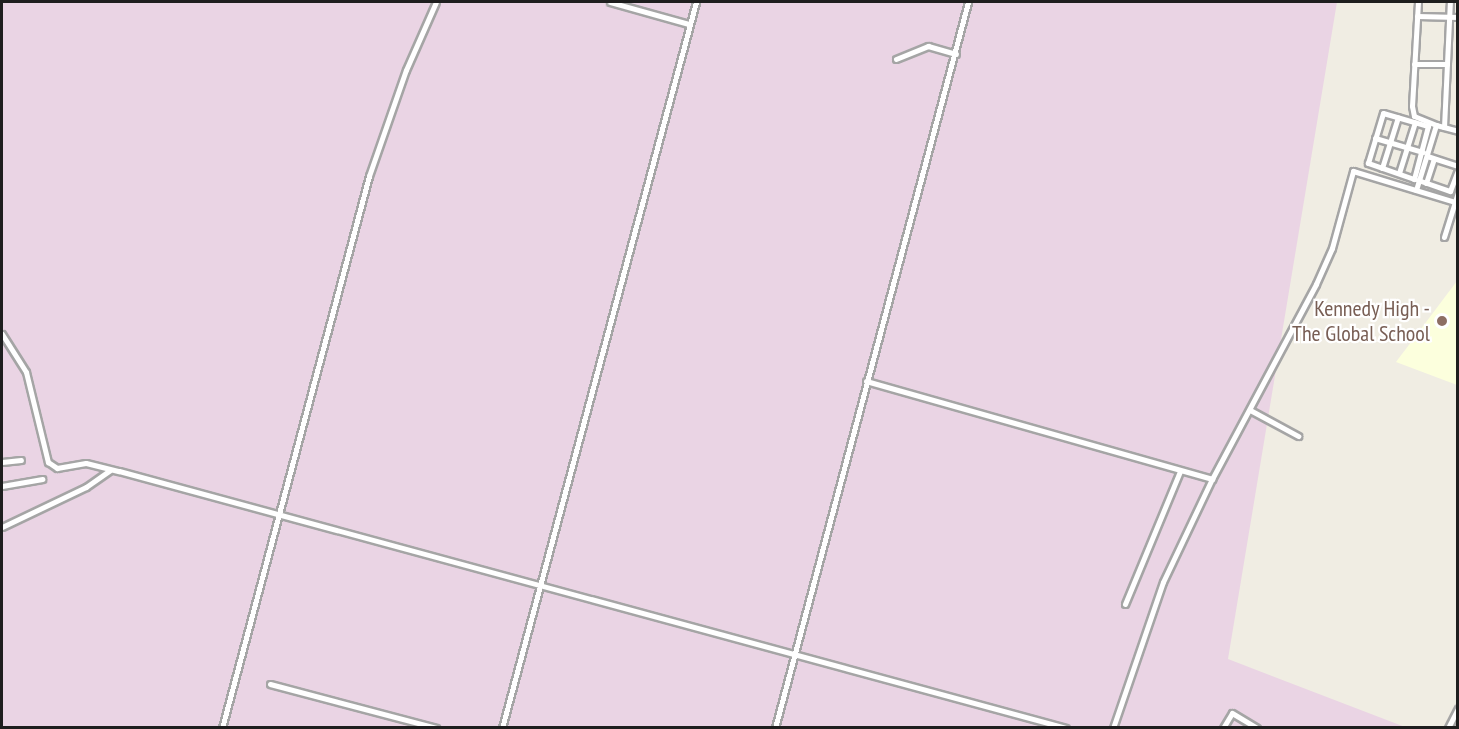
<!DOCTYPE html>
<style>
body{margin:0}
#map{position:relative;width:1459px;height:729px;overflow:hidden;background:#f0ede3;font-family:"PT Sans Narrow",sans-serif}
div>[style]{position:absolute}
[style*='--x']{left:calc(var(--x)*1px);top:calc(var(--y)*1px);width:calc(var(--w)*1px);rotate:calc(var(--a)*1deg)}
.industrial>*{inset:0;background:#ead4e4}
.education>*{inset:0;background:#fcffdd}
.roads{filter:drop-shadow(2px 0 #a5a5a5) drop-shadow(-2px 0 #a5a5a5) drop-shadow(0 2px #a5a5a5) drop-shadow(0 -2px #a5a5a5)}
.street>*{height:5px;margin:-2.5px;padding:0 2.5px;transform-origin:2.5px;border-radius:2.5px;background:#fff}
.dots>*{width:16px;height:16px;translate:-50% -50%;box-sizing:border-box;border:3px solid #fff;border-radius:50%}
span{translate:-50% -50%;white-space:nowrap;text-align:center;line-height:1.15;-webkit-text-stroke:4.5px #fff;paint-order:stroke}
.education-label{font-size:22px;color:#785e54}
.right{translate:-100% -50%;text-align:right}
.frame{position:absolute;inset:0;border:3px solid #1e1e1e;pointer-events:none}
</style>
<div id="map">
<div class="industrial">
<i style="clip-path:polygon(2px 2px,1337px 2px,1228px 659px,1405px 727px,2px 727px)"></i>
</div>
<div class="education">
<i style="clip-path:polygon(1457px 281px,1457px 385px,1396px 362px)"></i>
</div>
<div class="roads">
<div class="street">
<i style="--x:610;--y:2;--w:82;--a:15.6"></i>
<i style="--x:1418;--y:2;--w:104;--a:93.3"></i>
<i style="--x:1412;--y:106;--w:10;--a:79"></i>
<i style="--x:1414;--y:116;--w:24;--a:22"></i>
<i style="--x:1417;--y:16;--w:41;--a:1.4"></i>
<i style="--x:896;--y:59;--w:35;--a:-22"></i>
<i style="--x:928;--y:46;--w:29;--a:16"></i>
<i style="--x:1414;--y:64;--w:33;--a:0"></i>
<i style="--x:1383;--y:113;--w:47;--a:16.1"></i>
<i style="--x:1428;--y:126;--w:55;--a:104.8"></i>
<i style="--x:1414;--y:179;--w:49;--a:-160.8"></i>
<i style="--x:1368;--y:163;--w:52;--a:-73.3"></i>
<i style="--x:1444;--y:127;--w:125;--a:-87.3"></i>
<i style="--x:1375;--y:138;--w:50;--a:16.3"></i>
<i style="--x:1427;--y:156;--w:33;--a:18"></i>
<i style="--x:1382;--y:168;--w:53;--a:-72.6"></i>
<i style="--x:1399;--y:173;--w:53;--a:-72.6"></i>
<i style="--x:1418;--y:180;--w:34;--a:19"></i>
<i style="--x:1450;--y:191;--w:22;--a:-69"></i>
<i style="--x:1426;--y:183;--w:25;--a:-72"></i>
<i style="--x:1416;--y:190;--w:68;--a:-72.9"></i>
<i style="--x:1436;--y:125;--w:23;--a:15"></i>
<i style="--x:1444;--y:237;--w:47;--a:-72.7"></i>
<i style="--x:2;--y:334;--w:45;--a:57.7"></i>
<i style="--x:26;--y:372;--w:93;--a:76.3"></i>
<i style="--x:48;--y:462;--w:11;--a:34"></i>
<i style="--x:57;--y:468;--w:29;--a:-10"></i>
<i style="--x:86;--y:463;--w:34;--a:14"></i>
<i style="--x:119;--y:471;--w:981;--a:15.18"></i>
<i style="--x:866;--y:381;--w:360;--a:15.8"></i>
<i style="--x:1250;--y:410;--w:55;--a:28.4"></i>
<i style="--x:2;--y:462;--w:19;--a:-6"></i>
<i style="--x:2;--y:486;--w:41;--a:-9.9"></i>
<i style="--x:2;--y:527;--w:93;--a:-25.5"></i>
<i style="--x:86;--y:487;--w:29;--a:-35"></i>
<i style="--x:1125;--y:604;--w:144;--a:-67.5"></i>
<i style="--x:270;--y:684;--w:172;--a:14.8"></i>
<i style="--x:222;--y:728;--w:571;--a:-75.09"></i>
<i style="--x:369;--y:176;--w:112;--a:-70.8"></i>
<i style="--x:406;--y:70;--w:74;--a:-66.2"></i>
<i style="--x:502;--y:728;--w:751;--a:-75.04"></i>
<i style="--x:775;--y:728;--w:751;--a:-75.11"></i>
<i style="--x:1113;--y:728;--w:154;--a:-71.1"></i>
<i style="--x:1163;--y:582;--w:114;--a:-64.6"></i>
<i style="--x:1212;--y:479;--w:221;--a:-61.9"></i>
<i style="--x:1316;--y:284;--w:39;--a:-66"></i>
<i style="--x:1332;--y:248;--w:80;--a:-74.7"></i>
<i style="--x:1353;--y:171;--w:107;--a:16.9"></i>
<i style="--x:1223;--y:728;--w:17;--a:-59"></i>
<i style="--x:1232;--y:713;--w:29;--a:31"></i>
<i style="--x:1448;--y:728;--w:22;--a:-63"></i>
</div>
</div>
<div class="dots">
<i style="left:1442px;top:321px;background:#8d6e63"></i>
</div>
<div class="education-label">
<span class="right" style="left:1430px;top:321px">Kennedy High -<br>The Global School</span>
</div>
<div class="frame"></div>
</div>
